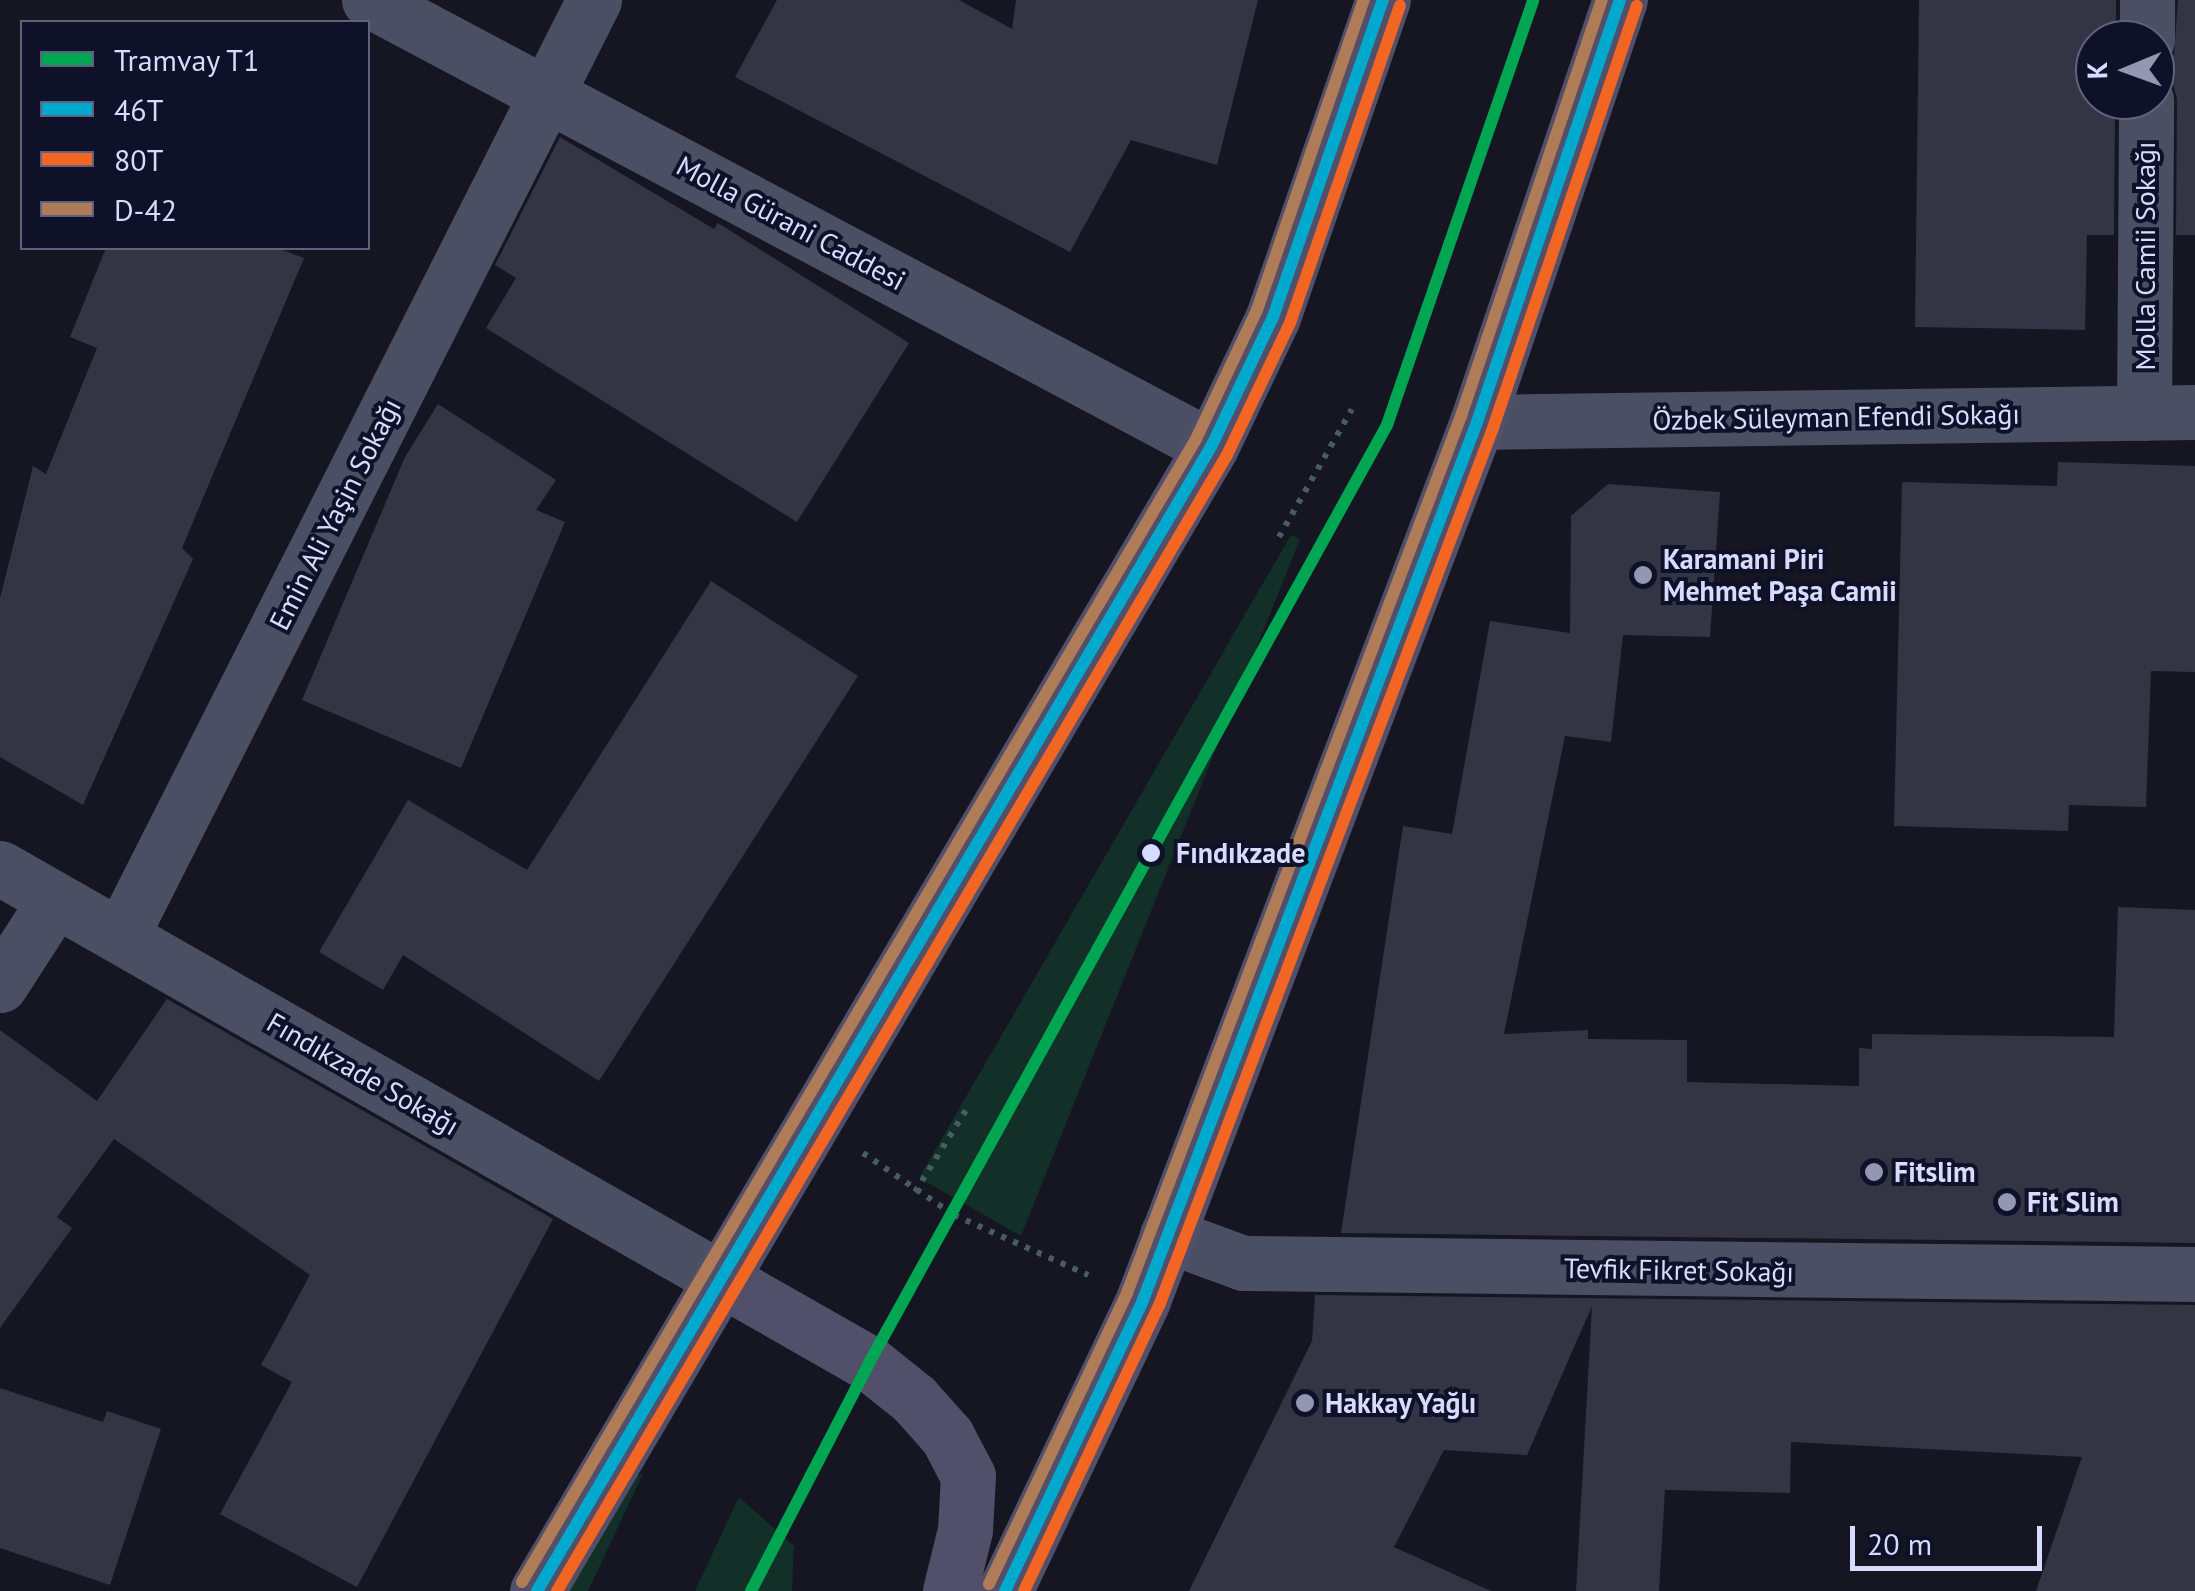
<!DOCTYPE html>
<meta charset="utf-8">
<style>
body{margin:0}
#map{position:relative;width:2195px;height:1591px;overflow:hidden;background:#151622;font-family:"PT Sans",sans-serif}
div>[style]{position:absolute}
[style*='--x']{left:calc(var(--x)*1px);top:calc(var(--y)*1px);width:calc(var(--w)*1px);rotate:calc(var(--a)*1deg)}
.green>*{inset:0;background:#122f28}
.building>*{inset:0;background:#333545}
.path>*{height:6px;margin-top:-3px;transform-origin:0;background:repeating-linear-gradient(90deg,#475c63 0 5px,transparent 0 13px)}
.minor>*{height:55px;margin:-27.5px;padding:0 27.5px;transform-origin:27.5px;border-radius:27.5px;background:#4a4f63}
.tertiary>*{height:55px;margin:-27.5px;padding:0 27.5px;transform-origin:27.5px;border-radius:27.5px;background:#4a4f63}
.primary>*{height:55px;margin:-27.5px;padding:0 27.5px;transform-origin:27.5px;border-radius:27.5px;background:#514f69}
.bus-1>*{height:12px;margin:-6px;padding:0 6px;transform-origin:6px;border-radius:6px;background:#00a9ce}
.bus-2>*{height:12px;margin:-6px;padding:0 6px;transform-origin:6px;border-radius:6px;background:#f26522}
.bus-3>*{height:12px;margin:-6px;padding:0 6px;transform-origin:6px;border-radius:6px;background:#b07c57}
.tram-1>*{height:12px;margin:-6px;padding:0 6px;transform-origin:6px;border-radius:6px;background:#00a651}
.dots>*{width:28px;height:28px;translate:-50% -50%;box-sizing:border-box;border:5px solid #0f1128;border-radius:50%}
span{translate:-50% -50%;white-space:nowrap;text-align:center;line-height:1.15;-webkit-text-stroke:8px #0f1128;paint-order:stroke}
.street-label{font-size:28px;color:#d7dcff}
.poi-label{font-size:28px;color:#d7dcff;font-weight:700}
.left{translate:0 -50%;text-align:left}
.stop-label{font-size:28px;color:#d7dcff;font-weight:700}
.legend{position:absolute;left:20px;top:20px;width:350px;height:230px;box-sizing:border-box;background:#0f1128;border:2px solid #5f627e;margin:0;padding:12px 18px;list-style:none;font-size:30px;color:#d7dcff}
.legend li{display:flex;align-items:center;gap:20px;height:50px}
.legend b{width:50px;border:2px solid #5f627e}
.north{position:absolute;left:2075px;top:20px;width:100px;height:100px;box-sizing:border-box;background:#0f1128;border:2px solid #5f627e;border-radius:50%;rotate:269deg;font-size:28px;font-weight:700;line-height:40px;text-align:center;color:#d7dcff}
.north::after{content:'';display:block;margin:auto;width:35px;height:45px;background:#9397b2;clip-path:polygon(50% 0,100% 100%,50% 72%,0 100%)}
.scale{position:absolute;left:1850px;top:1526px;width:192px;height:45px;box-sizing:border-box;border:5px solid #d7dcff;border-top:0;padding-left:12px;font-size:30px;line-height:35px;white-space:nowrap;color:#d7dcff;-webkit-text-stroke:8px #0f1128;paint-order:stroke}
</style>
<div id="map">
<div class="green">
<i style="clip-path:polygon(1291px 535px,1300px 539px,1021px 1236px,919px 1178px)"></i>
<i style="clip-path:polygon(643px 1474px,588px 1591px,531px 1591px,593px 1487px)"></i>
<i style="clip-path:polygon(739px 1497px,794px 1546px,792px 1591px,695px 1591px)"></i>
</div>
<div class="building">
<i style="clip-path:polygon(777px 0,959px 0,1012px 29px,1016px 0,1258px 0,1217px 165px,1131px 140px,1070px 252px,735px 77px)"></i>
<i style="clip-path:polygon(1919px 0,2116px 0,2116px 40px,2095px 40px,2095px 100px,2115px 100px,2114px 235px,2087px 235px,2085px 330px,1915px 327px)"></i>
<i style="clip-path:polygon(2178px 0,2195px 0,2195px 235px,2176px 235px,2177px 99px,2173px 84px,2155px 71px,2174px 55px)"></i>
<i style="clip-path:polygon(560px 137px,714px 229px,718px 223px,909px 343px,797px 522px,486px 328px,516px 278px,495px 265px)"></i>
<i style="clip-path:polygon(106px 248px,277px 248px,304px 258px,182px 548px,193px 559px,83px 805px,0 757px,0 598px,33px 466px,46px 474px,97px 348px,70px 337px)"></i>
<i style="clip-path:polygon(438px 404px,556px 480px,536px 510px,565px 522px,461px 768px,302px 700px,405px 457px)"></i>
<i style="clip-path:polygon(2058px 462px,2195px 466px,2195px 672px,2151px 671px,2146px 807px,2069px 805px,2068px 831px,1894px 826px,1902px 482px,2057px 486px)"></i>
<i style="clip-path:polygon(1608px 484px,1720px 492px,1710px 637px,1623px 635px,1611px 742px,1565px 736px,1504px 1034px,1588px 1030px,1588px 1039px,1687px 1040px,1687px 1082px,1859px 1086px,1859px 1048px,1872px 1049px,1872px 1034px,2114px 1037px,2118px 907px,2195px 910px,2195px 1243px,1341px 1233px,1403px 826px,1452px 834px,1490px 621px,1570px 633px,1571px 516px)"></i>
<i style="clip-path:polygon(711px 581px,858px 676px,599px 1081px,403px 955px,383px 990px,319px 952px,408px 800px,527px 870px)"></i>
<i style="clip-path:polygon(167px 999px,553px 1219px,357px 1587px,220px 1514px,292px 1382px,261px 1365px,310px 1275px,114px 1139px,57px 1217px,72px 1228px,0 1328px,0 1030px,97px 1101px)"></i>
<i style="clip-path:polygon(1315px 1295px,2195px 1305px,2195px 1591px,2036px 1591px,2082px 1457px,1791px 1442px,1790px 1493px,1665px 1490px,1659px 1591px,1576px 1591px,1592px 1306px,1527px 1455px,1444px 1450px,1394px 1547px,1491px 1591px,1189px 1591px,1312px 1341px)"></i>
<i style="clip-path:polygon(0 1388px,103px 1422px,107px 1411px,161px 1429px,110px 1585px,0 1548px)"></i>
</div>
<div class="path">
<i style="--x:1279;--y:537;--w:147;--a:-60.3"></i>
<i style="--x:863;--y:1153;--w:110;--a:34.3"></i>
<i style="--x:954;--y:1215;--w:147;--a:24.1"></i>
<i style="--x:915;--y:1192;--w:97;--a:-58.1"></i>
</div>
<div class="minor">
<i style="--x:2147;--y:40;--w:40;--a:-90"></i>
<i style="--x:2144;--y:413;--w:313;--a:-89.6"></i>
<i style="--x:0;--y:868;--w:834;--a:29.67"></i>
<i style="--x:121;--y:936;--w:1049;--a:-63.19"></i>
<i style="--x:0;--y:985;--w:98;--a:-57.1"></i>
<i style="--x:1167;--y:1235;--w:81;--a:20.2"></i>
<i style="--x:1243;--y:1263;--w:952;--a:0.66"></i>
</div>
<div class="tertiary">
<i style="--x:369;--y:0;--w:953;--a:27.96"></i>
<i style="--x:1477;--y:422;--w:718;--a:-0.8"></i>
</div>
<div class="primary">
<i style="--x:725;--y:1281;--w:166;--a:29.7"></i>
<i style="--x:869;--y:1363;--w:58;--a:38.7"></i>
<i style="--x:914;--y:1399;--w:50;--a:48.3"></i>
<i style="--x:947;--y:1436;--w:45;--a:62.3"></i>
<i style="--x:968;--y:1476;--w:54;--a:93.2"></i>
<i style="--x:965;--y:1530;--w:63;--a:103.8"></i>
<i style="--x:537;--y:1591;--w:1328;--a:-59.5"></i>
<i style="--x:1211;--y:447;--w:144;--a:-64.5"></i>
<i style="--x:1273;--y:317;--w:336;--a:-70.9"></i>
<i style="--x:1005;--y:1591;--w:322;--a:-64.6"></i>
<i style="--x:1143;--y:1300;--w:939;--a:-69.17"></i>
<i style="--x:1477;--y:422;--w:446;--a:-71.3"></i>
</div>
<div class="bus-1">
<i style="--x:537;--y:1591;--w:1328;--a:-59.5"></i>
<i style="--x:1211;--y:447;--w:144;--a:-64.5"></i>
<i style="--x:1273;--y:317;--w:336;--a:-70.9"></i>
<i style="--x:1005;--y:1591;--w:322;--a:-64.6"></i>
<i style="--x:1143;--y:1300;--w:939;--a:-69.17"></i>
<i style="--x:1477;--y:422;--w:446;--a:-71.3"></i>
</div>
<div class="bus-2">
<i style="--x:557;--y:1591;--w:1319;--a:-59.47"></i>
<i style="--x:1227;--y:455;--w:146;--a:-64.5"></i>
<i style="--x:1290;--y:323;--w:336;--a:-70.9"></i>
<i style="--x:1024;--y:1591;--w:315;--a:-64.7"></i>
<i style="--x:1159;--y:1306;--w:939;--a:-69.17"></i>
<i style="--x:1493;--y:428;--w:446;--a:-71.2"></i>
</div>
<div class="bus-3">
<i style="--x:522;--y:1582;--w:1327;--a:-59.47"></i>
<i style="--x:1196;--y:439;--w:143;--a:-64.7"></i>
<i style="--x:1257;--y:310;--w:328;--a:-71"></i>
<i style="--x:989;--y:1584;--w:322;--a:-64.6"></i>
<i style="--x:1127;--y:1293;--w:938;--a:-69.15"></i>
<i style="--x:1461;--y:416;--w:439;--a:-71.3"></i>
</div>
<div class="tram-1">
<i style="--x:751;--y:1591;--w:257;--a:-62.6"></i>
<i style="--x:869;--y:1363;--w:1072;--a:-61.09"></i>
<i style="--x:1387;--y:425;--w:449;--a:-71"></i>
</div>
<div class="dots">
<i style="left:1643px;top:575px;background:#9397b2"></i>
<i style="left:1151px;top:853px;background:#d7dcff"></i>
<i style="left:1874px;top:1172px;background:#9397b2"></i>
<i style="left:2007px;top:1202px;background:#9397b2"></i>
<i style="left:1305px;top:1403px;background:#9397b2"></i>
</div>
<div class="street-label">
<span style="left:791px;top:223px;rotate:28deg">Molla Gürani Caddesi</span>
<span style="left:2145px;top:256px;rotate:-90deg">Molla Camii Sokağı</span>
<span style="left:1836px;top:417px;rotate:-1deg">Özbek Süleyman Efendi Sokağı</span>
<span style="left:335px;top:514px;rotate:-63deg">Emin Ali Yaşin Sokağı</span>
<span style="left:363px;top:1074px;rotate:30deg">Fındıkzade Sokağı</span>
<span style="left:1679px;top:1270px;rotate:1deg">Tevfik Fikret Sokağı</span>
</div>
<div class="poi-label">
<span class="left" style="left:1663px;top:575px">Karamani Piri<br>Mehmet Paşa Camii</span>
<span class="left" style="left:1894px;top:1172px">Fitslim</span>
<span class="left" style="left:2027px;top:1202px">Fit Slim</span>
<span class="left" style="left:1325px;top:1403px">Hakkay Yağlı</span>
</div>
<div class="stop-label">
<span class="left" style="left:1176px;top:853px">Fındıkzade</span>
</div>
<ul class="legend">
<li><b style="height:12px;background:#00a651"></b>Tramvay T1</li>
<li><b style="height:12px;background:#00a9ce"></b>46T</li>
<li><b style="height:12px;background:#f26522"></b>80T</li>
<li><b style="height:12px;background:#b07c57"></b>D-42</li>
</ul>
<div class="north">K</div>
<div class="scale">20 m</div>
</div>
